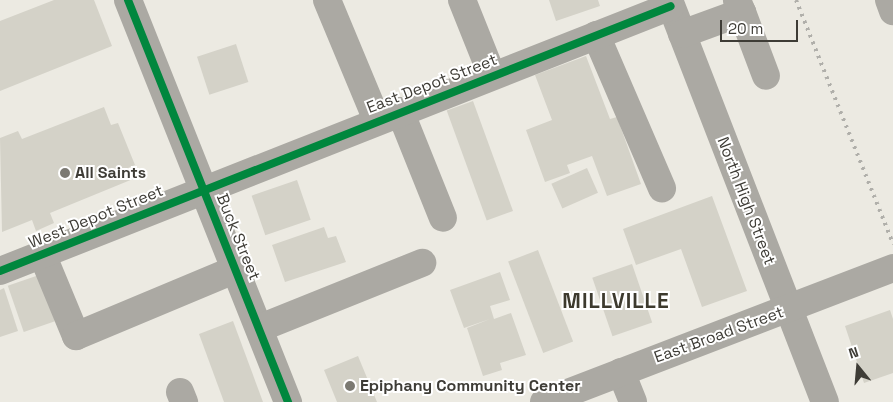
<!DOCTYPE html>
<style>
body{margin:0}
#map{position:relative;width:893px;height:402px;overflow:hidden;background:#eceae2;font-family:"Space Grotesk",sans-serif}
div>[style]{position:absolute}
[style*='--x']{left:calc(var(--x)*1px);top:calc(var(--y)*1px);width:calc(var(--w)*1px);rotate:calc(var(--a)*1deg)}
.building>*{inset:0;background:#d4d2c8;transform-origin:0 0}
.minor>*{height:28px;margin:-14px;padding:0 14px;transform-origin:14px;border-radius:14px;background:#aba9a3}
.rail>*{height:4px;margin-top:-2px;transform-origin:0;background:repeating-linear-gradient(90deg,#b0afaa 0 2.5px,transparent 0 7.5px)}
.cycleway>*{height:8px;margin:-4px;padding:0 4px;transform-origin:4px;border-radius:4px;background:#00873e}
.dots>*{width:14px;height:14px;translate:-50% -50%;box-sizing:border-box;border:2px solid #fff;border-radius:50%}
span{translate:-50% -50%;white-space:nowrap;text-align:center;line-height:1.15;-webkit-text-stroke:4px #fff;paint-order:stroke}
.street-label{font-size:16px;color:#3e3c36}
.poi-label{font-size:16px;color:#3e3c36;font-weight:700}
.left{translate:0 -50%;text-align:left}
.district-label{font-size:21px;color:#3d3a2e;font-weight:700;letter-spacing:1px}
.north{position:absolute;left:833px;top:342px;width:50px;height:50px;-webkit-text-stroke:4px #fff;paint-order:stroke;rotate:343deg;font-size:14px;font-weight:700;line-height:20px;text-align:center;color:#3e3c36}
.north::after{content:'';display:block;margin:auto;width:18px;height:22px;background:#3e3c36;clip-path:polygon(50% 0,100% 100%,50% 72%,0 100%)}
.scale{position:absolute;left:720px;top:20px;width:78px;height:22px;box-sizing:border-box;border:2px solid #3e3c36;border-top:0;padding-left:6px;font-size:15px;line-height:18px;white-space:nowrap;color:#3e3c36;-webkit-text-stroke:4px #fff;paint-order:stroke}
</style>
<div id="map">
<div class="building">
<i style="clip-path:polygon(54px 0,94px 0,112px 46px,0 91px,0 21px)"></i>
<i style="clip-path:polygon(549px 0,598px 0,600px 6px,556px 21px)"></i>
<i style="left:236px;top:44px;width:40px;height:41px;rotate:72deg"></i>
<i style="clip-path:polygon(586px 56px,610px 119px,617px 117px,641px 184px,607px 196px,592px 156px,567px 165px,570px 173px,545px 182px,526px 130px,552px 120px,535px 75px)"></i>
<i style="left:473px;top:101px;width:117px;height:28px;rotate:70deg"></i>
<i style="clip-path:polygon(104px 107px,111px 125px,118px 123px,135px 165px,128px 168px,133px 179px,50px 213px,54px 223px,36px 231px,32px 220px,2px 232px,0 138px,18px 131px,22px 139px)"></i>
<i style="left:587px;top:168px;width:27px;height:39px;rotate:66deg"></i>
<i style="left:297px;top:180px;width:42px;height:48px;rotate:71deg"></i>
<i style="clip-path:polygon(712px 196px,747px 291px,702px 307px,681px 249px,636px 265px,623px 229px)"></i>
<i style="clip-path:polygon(324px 227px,328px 238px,336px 236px,346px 262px,285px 282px,272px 245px)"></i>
<i style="left:538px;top:250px;width:98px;height:32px;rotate:69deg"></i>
<i style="left:632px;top:264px;width:62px;height:42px;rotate:71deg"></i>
<i style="clip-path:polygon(500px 272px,510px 300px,490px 306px,494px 319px,511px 313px,526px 355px,500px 363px,502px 370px,483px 376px,467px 328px,490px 319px,464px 328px,450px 290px)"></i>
<i style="left:39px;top:275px;width:49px;height:33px;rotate:71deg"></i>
<i style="clip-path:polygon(4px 288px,18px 331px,0 337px,0 290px)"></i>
<i style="clip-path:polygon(890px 310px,893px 319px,893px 373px,864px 383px,845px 326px)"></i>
<i style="clip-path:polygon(233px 321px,263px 402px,224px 402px,199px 334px)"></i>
<i style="clip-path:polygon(358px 356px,377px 402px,337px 402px,324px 370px)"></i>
</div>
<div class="minor">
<i style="--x:128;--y:0;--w:433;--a:68.3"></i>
<i style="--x:327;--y:0;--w:130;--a:67.4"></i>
<i style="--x:462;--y:0;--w:81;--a:68.2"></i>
<i style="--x:669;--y:0;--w:431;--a:68.8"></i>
<i style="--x:889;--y:0;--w:12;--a:70"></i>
<i style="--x:742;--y:12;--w:68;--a:69.4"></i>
<i style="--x:682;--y:34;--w:64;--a:-20.1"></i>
<i style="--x:742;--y:12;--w:13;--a:-113"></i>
<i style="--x:596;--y:35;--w:167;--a:66.7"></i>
<i style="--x:400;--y:111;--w:115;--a:68.1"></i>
<i style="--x:42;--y:254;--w:89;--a:67.5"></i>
<i style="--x:76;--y:336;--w:173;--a:-22.7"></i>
<i style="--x:0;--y:271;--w:721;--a:-21.55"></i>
<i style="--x:260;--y:328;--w:175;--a:-21.9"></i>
<i style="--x:621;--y:372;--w:32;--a:68"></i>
<i style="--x:180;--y:392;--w:11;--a:68"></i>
<i style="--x:544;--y:402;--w:374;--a:-21"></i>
</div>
<div class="rail">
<i style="--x:796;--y:0;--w:263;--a:68.3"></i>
</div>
<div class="cycleway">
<i style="--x:128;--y:0;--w:433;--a:68.3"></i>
<i style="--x:0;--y:271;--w:721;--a:-21.55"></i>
</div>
<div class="dots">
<i style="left:65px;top:173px;background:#7b7972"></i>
<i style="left:350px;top:386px;background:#7b7972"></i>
</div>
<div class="street-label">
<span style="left:432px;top:84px;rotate:-21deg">East Depot Street</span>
<span style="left:746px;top:201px;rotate:69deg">North High Street</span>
<span style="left:96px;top:217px;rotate:-22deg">West Depot Street</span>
<span style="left:238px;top:237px;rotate:68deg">Buck Street</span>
<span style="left:719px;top:335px;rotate:-20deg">East Broad Street</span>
</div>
<div class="poi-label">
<span class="left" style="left:75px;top:173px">All Saints</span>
<span class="left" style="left:360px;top:386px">Epiphany Community Center</span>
</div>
<div class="district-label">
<span style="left:616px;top:301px">MILLVILLE</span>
</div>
<div class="north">N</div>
<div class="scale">20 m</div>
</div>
